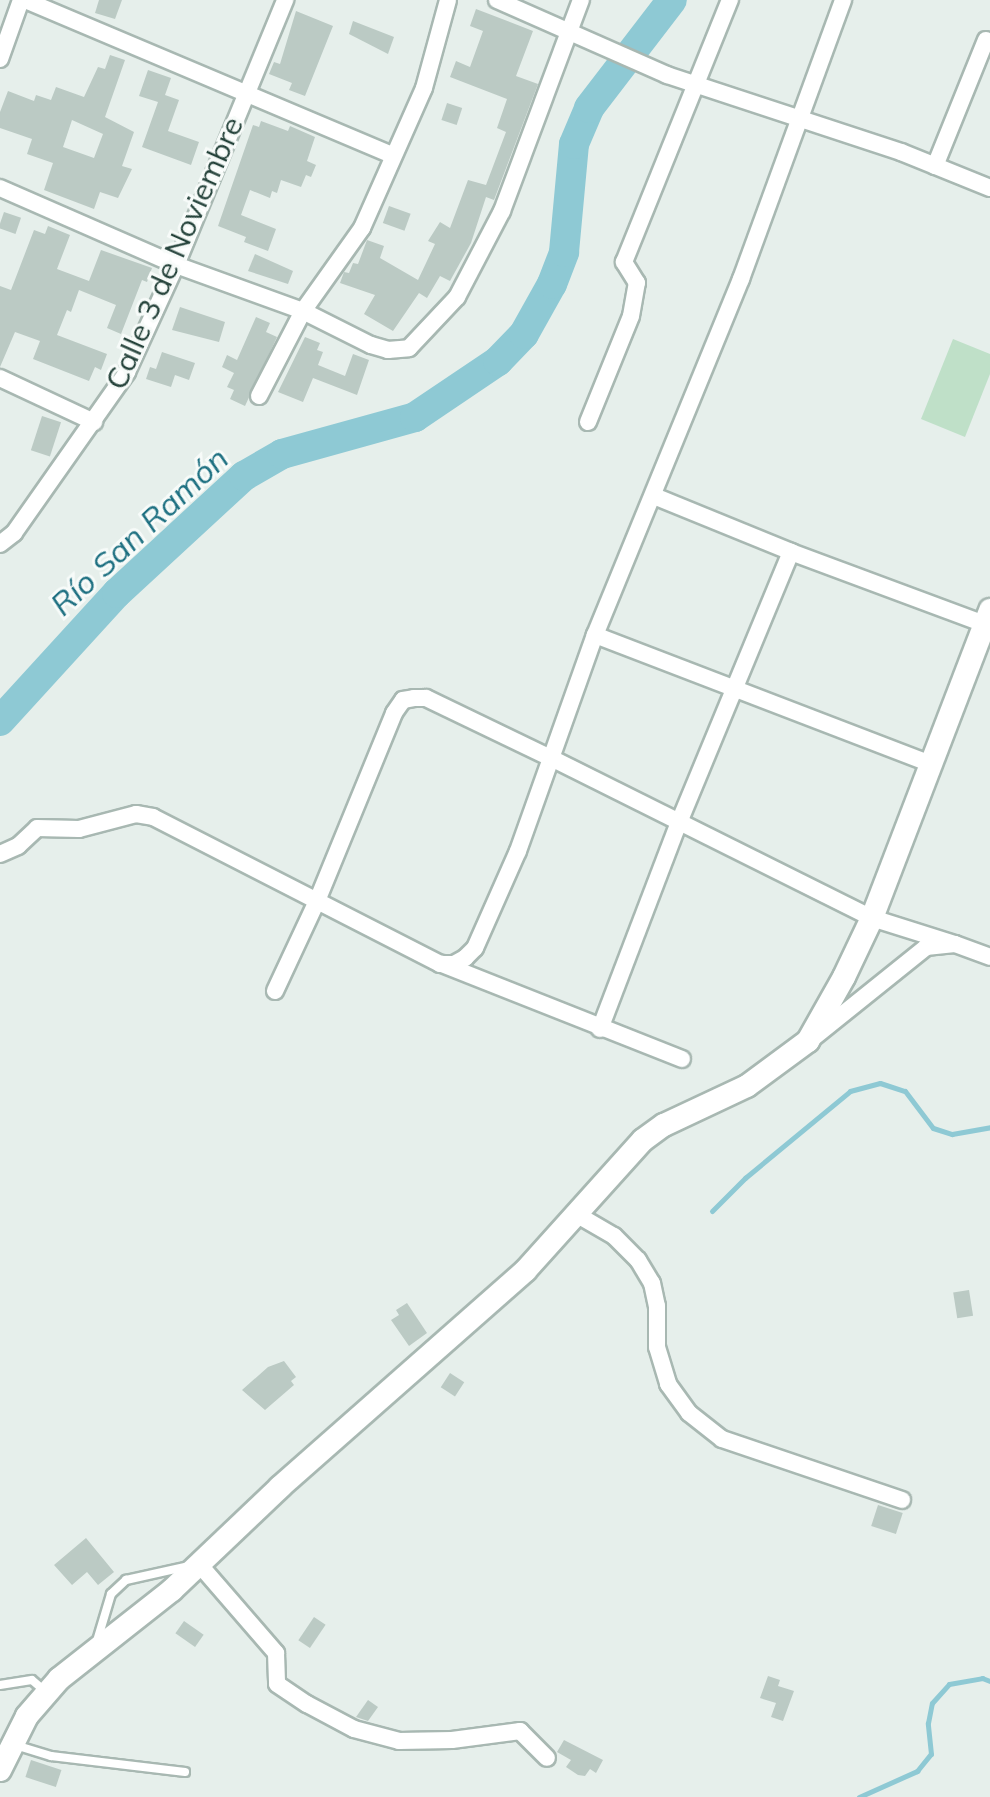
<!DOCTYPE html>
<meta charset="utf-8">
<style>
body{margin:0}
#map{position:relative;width:990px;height:1797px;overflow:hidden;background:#e6efeb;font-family:Mulish,sans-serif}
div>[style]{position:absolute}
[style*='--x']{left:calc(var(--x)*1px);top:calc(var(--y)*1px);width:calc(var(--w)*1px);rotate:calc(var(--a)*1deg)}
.green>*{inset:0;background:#bfe0c8}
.stream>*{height:5px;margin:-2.5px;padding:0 2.5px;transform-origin:2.5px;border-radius:2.5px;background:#8ec9d4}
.river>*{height:30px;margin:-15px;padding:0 15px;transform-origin:15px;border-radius:15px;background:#8ec9d4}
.building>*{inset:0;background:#bbcac4;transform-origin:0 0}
.roads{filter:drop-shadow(2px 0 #a8b8b2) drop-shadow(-2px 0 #a8b8b2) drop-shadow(0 2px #a8b8b2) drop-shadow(0 -2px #a8b8b2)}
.lane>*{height:8px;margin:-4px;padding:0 4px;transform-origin:4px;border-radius:4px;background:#fff}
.street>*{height:16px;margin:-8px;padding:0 8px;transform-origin:8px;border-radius:8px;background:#fff}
.secondary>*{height:22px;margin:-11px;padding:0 11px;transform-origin:11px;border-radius:11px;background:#fff}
span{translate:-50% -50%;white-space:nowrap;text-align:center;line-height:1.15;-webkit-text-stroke:6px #f7fbf9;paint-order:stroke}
.street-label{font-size:30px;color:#24423a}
.water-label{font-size:32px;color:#1c6f80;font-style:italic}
</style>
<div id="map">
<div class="green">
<i style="clip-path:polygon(953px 339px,990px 354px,990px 374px,965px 437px,921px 419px)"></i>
</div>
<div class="stream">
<i style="--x:712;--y:1211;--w:47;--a:-45"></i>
<i style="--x:745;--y:1178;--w:136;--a:-39.6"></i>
<i style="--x:850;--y:1091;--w:31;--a:-15"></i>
<i style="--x:880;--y:1083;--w:26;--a:18"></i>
<i style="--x:905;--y:1091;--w:46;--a:52.9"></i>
<i style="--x:933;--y:1128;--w:20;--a:18"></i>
<i style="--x:952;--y:1134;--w:39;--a:-10"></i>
<i style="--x:859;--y:1797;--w:64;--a:-24.1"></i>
<i style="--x:917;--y:1771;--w:22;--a:-51"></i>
<i style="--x:931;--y:1754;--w:31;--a:-96"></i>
<i style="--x:928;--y:1723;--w:20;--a:-79"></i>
<i style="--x:932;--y:1703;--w:25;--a:-48"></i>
<i style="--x:949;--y:1684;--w:34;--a:-10"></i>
<i style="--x:982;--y:1678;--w:9;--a:21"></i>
</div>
<div class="river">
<i style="--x:0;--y:721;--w:173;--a:-47.6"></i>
<i style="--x:117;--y:593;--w:173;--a:-42.7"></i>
<i style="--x:244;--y:476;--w:44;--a:-30.1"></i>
<i style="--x:282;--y:454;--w:138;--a:-15.5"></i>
<i style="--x:415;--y:417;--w:100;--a:-34"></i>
<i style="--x:498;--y:361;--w:37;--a:-46"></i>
<i style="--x:524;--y:334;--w:57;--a:-60.8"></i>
<i style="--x:552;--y:284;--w:34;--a:-69"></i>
<i style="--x:564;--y:252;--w:108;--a:-84.7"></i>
<i style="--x:574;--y:144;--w:39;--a:-67"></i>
<i style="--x:589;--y:108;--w:136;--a:-52.5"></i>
</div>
<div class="building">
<i style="clip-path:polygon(99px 0,122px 0,115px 19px,95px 13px)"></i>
<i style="clip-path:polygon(476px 9px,533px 31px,516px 76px,538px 84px,494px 200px,486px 197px,471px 243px,450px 281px,440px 276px,427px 298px,419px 293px,393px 331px,364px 314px,375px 295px,340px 283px,344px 272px,349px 273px,353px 263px,358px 264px,367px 240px,384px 246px,380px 258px,418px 280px,435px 244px,428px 241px,440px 222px,450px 228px,468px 180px,486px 185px,506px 132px,497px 128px,507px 99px,450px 77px,456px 61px,470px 67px,483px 31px,470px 26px)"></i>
<i style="clip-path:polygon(296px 11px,333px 26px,305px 96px,289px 90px,292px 83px,269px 74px,274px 62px,280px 64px)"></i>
<i style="clip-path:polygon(353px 21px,394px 37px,388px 54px,349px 34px)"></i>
<i style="clip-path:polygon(evenodd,110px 55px,125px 60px,105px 117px,134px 132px,122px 166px,132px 169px,118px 198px,100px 192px,94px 209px,44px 190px,53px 163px,27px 154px,32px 139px,0 128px,0 112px,8px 91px,34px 101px,36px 95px,51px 100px,56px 87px,84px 97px,98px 67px,105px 69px,110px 55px,72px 120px,103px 134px,94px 158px,63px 147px,72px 120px)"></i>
<i style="clip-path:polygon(148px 70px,171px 78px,165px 95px,179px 100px,168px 131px,199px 142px,191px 165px,142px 147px,158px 102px,139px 96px)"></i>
<i style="left:447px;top:103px;width:16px;height:18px;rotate:18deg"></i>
<i style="clip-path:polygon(261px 121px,288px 131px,290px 126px,315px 137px,307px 161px,316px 165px,311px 177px,306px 175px,301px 187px,281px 180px,277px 193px,272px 191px,270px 198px,250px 190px,241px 215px,276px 229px,268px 251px,244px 242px,246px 237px,218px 226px,253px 125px,259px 127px)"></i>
<i style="left:389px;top:206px;width:23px;height:18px;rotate:20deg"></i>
<i style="left:4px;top:212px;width:18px;height:17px;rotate:19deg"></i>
<i style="clip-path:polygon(48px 226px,70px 235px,57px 269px,89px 281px,101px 250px,152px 268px,147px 282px,142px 280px,121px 334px,107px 328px,116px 305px,79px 290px,71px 312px,67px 310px,57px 335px,107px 354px,101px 370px,95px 367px,89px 381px,33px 359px,40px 341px,15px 332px,0 367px,0 286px,11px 290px,34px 230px,45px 234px)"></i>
<i style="clip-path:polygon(255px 254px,293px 271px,288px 284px,248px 271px)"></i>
<i style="clip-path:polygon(180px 307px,225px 322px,219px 342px,172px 330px)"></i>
<i style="clip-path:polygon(256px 317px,270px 323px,266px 332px,277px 337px,245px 406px,230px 399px,234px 390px,227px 387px,234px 373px,222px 367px,227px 355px,237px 360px)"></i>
<i style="clip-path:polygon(305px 337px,320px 343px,317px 350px,323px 352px,318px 365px,345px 376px,353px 354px,369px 360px,357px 395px,313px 378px,303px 402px,278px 392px)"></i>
<i style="clip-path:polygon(162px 352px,195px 363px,189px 380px,175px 375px,171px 387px,146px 379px,150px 367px,156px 369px)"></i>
<i style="left:42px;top:416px;width:20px;height:36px;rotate:18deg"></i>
<i style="left:969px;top:1290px;width:26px;height:16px;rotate:81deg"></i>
<i style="clip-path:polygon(407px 1303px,427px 1333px,409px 1346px,391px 1320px,399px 1315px,396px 1310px)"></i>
<i style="clip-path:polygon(284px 1361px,296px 1377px,291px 1381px,294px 1385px,265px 1410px,242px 1390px,268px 1367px)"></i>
<i style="left:450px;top:1373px;width:17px;height:17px;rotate:33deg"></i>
<i style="left:878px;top:1505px;width:26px;height:22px;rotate:18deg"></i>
<i style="clip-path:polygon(86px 1538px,114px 1572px,98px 1585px,87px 1572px,72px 1585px,54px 1565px)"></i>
<i style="left:314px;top:1617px;width:14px;height:28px;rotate:34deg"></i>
<i style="left:184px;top:1621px;width:24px;height:15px;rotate:35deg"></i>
<i style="clip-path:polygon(768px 1676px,780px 1680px,778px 1686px,794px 1691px,783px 1721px,771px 1717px,776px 1703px,760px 1698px)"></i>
<i style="clip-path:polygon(368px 1700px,378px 1707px,368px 1721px,356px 1717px)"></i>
<i style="clip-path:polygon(564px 1740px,603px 1760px,596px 1773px,590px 1769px,585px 1776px,578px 1775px,566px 1767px,571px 1760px,557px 1752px)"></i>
<i style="left:31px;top:1760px;width:32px;height:18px;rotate:18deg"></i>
</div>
<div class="roads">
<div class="lane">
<i style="--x:97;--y:1641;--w:49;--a:-73.4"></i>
<i style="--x:111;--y:1594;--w:21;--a:-43"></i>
<i style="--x:126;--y:1580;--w:65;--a:-12.5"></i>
<i style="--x:0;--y:1685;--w:32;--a:-9"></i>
<i style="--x:32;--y:1680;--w:18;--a:41"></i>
<i style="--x:15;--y:1745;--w:38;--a:17"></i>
<i style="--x:51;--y:1756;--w:135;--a:6.8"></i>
</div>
<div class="street">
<i style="--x:25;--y:0;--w:398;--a:22.9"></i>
<i style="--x:497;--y:0;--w:186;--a:23.8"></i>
<i style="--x:667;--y:75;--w:246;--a:18.2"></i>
<i style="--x:901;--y:152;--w:96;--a:22"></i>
<i style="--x:0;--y:59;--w:63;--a:-70.4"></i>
<i style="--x:935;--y:166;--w:136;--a:-68"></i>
<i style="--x:0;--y:188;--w:192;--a:23.6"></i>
<i style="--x:176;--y:265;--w:135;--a:19.9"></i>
<i style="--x:303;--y:311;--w:76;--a:26.6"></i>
<i style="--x:371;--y:345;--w:18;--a:16"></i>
<i style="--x:388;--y:350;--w:21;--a:-5"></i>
<i style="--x:409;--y:348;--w:70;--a:-46.7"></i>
<i style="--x:457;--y:297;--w:97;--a:-62.4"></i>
<i style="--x:502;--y:211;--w:225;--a:-69.5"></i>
<i style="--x:0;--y:378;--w:104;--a:25.1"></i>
<i style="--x:259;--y:396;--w:96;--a:-62.6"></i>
<i style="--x:303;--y:311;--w:102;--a:-54.6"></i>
<i style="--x:362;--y:228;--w:153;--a:-66.1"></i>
<i style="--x:424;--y:88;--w:91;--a:-74.7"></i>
<i style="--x:588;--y:422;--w:114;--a:-67.9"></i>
<i style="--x:631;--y:316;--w:34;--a:-80"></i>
<i style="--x:637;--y:283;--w:25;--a:-122"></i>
<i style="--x:624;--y:262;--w:283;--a:-68"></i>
<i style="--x:654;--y:496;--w:148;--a:22.2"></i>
<i style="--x:791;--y:552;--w:212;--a:20.4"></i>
<i style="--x:0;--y:544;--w:18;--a:-38"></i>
<i style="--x:14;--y:533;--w:197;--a:-54.9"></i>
<i style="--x:127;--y:372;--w:118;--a:-65.4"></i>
<i style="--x:176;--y:265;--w:287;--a:-67.6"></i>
<i style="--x:595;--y:635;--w:362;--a:21"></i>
<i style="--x:0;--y:854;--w:20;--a:-24"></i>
<i style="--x:18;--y:846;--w:26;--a:-43"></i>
<i style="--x:37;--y:828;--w:42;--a:1.4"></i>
<i style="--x:79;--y:829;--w:59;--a:-14.7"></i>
<i style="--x:136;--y:814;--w:17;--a:10"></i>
<i style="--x:153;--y:817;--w:322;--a:27.1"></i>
<i style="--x:440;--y:964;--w:14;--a:0"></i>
<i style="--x:454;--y:964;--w:13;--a:-29"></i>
<i style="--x:465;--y:958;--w:14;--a:-45"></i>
<i style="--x:475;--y:948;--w:106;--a:-66.1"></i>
<i style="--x:518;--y:851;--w:229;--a:-70.4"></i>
<i style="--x:595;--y:635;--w:385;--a:-67.7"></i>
<i style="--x:741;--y:279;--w:297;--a:-69.9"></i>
<i style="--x:442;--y:964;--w:258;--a:21.6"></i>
<i style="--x:275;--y:991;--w:99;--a:-65"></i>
<i style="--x:317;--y:901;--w:203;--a:-67.7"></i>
<i style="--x:394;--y:713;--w:16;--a:-55"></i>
<i style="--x:403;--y:700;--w:11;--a:-10"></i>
<i style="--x:414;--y:698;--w:12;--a:0"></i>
<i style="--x:426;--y:698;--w:141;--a:25.7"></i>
<i style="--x:553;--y:759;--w:356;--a:26.5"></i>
<i style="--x:872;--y:918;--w:87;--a:17.4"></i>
<i style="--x:600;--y:1029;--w:224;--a:-69.1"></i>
<i style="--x:680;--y:820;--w:290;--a:-67.5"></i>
<i style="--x:813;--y:1038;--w:145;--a:-38.8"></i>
<i style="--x:926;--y:947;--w:29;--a:-6"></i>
<i style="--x:955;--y:944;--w:37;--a:20"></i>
<i style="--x:576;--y:1214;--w:44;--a:30.1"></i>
<i style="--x:614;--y:1236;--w:34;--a:45"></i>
<i style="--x:638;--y:1260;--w:27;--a:59"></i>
<i style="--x:652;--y:1283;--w:24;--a:78"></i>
<i style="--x:657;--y:1306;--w:41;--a:90"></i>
<i style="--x:657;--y:1347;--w:39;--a:73"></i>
<i style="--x:668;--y:1384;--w:36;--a:54"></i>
<i style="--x:689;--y:1413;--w:42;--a:38.2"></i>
<i style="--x:722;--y:1439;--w:190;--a:18.7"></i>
<i style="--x:199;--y:1564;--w:118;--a:49.1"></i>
<i style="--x:276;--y:1653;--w:31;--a:88"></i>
<i style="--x:277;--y:1684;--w:36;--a:34"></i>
<i style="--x:307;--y:1704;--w:53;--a:28"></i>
<i style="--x:354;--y:1729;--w:47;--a:14.9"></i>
<i style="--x:399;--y:1741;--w:53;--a:-1.1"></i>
<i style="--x:452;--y:1740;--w:69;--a:-7.5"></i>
<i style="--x:520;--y:1731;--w:38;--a:45"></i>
</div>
<div class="secondary">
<i style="--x:0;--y:1770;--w:60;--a:-63.4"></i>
<i style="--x:27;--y:1716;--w:49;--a:-49.1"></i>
<i style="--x:59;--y:1679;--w:144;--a:-38.2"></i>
<i style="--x:172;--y:1590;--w:149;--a:-43.6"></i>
<i style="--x:280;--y:1487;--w:327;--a:-41.4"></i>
<i style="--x:525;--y:1271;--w:176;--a:-48"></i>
<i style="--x:643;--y:1140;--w:26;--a:-36"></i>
<i style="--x:664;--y:1125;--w:92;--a:-25.2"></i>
<i style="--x:747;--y:1086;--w:76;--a:-36.4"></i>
<i style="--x:808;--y:1041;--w:73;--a:-60.6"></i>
<i style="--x:844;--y:977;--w:65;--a:-64.6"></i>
<i style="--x:872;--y:918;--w:330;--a:-69"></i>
</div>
</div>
<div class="street-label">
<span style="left:174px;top:253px;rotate:-66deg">Calle 3 de Noviembre</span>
</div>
<div class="water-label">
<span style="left:139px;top:531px;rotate:-43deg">Río San Ramón</span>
</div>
</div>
